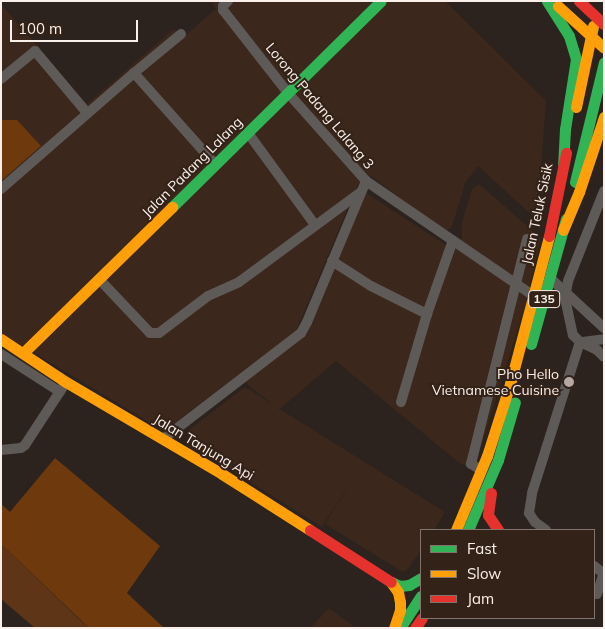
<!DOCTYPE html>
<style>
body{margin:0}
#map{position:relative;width:605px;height:629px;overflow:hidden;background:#2c231e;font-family:Mulish,sans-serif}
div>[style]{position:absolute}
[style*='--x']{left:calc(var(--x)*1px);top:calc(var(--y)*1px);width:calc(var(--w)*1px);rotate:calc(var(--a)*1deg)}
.built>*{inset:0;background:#3b271b}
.green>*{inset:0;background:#6e390c}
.water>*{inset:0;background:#5f3518}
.street>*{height:10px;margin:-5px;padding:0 5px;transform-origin:5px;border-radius:5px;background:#5e5a58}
.fast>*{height:11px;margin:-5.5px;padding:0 5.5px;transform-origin:5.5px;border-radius:5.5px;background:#30b455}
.slow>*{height:11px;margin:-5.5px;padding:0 5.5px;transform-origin:5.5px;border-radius:5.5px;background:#ff9f0a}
.jam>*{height:11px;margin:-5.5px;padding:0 5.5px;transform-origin:5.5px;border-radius:5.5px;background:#e5322d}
.dots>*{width:14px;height:14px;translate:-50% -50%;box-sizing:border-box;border:2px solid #322218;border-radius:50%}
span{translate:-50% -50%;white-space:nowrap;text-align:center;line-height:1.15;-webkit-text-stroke:4px #322218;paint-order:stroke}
.shield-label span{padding:1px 4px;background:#322218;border:1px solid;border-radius:4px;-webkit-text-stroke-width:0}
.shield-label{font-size:12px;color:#fbf0e9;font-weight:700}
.street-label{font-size:14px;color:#fbf0e9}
.poi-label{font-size:14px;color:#fbf0e9}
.right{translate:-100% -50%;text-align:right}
.frame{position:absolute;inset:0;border:2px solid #fbf0e9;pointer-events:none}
.legend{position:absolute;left:420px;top:529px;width:175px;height:90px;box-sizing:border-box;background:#322218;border:1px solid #82746c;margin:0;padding:6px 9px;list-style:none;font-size:15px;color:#fbf0e9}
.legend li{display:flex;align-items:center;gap:10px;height:25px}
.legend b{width:25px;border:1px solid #82746c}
.scale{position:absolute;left:10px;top:20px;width:128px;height:22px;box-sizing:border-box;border:2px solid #fbf0e9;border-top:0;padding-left:6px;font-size:15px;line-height:18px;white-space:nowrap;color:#fbf0e9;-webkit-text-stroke:4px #322218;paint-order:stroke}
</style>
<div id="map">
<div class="built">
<i style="clip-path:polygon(215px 1px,445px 1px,546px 101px,537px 220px,478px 166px,465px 183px,452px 227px,447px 230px,442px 229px,371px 176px,358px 184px,296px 331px,164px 431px,1px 333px,1px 4px,87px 104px,174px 29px,182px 38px,216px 9px,212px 3px)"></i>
<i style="clip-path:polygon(479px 184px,541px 238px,525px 306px,477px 459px,471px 465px,465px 466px,458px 462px,336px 361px,281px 408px,278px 408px,445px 512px,434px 530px,421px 530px,421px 550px,408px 569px,403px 572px,325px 524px,354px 477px,322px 527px,190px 444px,189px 430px,245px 387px,272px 404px,247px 384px,246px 380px,306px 335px,366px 193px,452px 249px,462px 238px,462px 223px,472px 189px)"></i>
<i style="clip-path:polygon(329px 608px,356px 628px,310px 628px)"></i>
</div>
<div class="green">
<i style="clip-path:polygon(1px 120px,17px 120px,41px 146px,1px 181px)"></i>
<i style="clip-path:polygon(55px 458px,160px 546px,127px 593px,164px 628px,89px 628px,1px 544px,1px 504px,10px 512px)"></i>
</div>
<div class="water">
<i style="clip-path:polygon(1px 544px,81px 621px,89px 628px,35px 628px,1px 599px)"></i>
</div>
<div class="street">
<i style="--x:228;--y:1;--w:7;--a:135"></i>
<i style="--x:223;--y:6;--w:4;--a:90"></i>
<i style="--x:223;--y:10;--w:105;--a:51.9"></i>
<i style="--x:288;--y:93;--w:118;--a:48.4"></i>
<i style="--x:366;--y:181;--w:204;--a:34.4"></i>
<i style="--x:134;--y:73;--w:61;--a:-39.7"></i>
<i style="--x:1;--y:79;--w:44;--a:-39.5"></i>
<i style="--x:35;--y:51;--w:81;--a:50"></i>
<i style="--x:248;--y:133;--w:114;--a:53.9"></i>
<i style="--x:1;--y:189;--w:176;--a:-41.1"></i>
<i style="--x:134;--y:73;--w:123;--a:48.3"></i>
<i style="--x:604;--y:191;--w:97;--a:111.8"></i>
<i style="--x:568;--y:281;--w:17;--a:100"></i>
<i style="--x:565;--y:298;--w:38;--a:78"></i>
<i style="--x:573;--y:335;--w:10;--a:45"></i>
<i style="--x:580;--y:342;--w:19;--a:25"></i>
<i style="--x:597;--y:350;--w:10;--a:45"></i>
<i style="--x:332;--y:261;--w:46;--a:32.7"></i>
<i style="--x:371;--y:286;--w:63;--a:26.6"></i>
<i style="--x:550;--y:278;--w:74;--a:42.8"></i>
<i style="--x:99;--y:279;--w:74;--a:46.6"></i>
<i style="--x:150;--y:333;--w:9;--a:0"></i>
<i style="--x:159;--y:333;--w:61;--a:-37.1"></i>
<i style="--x:208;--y:296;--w:34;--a:-24"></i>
<i style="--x:239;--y:282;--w:152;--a:-36.4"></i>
<i style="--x:583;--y:342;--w:21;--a:-8"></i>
<i style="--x:1;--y:354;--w:70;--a:32.8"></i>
<i style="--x:401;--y:402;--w:92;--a:-73.5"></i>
<i style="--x:427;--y:314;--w:78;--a:-70.6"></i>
<i style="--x:163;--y:439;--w:174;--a:-37.5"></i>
<i style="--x:301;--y:333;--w:13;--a:-61"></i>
<i style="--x:307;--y:322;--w:153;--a:-67.3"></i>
<i style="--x:1;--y:450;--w:20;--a:-6"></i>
<i style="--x:21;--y:448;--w:5;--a:-37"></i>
<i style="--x:25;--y:445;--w:75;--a:-56.9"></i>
<i style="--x:481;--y:470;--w:12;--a:-149"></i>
<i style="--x:471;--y:464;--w:232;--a:-76"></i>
<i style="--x:546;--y:530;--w:14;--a:-144"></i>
<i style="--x:535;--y:522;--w:11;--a:-124"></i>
<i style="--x:529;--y:513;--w:20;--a:-81"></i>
<i style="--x:532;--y:493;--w:158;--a:-72.4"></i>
<i style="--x:594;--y:566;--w:11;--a:38"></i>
<i style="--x:597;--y:594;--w:23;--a:-72"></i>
</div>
<div class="fast">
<i style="--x:547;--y:1;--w:41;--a:57.8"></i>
<i style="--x:569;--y:36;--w:24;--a:73"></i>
<i style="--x:576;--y:59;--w:71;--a:98.9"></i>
<i style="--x:565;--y:129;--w:35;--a:93"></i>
<i style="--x:575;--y:182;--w:123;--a:-76.4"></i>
<i style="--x:172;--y:207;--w:293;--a:-44.6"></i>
<i style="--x:531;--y:344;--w:130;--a:-74.4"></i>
<i style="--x:468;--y:530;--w:76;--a:-66.8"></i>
<i style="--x:498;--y:460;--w:60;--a:-73.7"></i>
<i style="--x:391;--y:582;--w:10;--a:24"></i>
<i style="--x:400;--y:586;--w:9;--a:-6"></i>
<i style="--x:409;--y:585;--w:14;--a:-30"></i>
<i style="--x:400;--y:628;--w:38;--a:-57"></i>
</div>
<div class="slow">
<i style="--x:558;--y:6;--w:62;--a:42.4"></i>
<i style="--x:576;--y:107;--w:83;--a:-78.1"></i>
<i style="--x:563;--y:230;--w:41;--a:-67.2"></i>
<i style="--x:579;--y:192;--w:79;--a:-71.6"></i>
<i style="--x:1;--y:339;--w:78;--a:33.5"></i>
<i style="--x:66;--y:382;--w:181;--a:30.5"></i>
<i style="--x:222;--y:474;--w:104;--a:32.5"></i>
<i style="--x:23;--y:353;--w:209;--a:-44.4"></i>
<i style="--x:456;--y:530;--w:80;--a:-67.3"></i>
<i style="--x:487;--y:456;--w:76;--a:-72.3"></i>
<i style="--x:510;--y:384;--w:153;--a:-75.2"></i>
<i style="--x:391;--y:582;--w:12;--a:55"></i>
<i style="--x:398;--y:592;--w:10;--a:79"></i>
<i style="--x:400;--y:602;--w:8;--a:90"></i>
<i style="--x:400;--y:610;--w:19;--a:108"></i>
</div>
<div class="jam">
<i style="--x:579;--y:1;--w:34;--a:43"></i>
<i style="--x:549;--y:236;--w:85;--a:-78.4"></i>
<i style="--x:491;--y:493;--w:22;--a:98"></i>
<i style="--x:488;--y:515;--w:18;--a:56"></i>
<i style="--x:310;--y:530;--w:96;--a:32.7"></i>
<i style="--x:415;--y:628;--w:12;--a:-55"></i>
</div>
<div class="dots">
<i style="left:569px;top:382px;background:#b3a8a2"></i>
</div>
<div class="shield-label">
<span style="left:544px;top:299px">135</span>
</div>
<div class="street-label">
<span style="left:320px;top:106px;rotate:50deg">Lorong Padang Lalang 3</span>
<span style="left:192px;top:167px;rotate:-45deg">Jalan Padang Lalang</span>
<span style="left:537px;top:214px;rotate:-78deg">Jalan Teluk Sisik</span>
<span style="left:204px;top:447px;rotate:31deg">Jalan Tanjung Api</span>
</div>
<div class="poi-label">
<span class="right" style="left:559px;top:382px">Pho Hello<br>Vietnamese Cuisine</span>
</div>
<div class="frame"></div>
<ul class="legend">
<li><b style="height:6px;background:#30b455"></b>Fast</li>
<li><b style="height:6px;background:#ff9f0a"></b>Slow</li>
<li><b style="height:6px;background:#e5322d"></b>Jam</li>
</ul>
<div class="scale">100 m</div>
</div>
